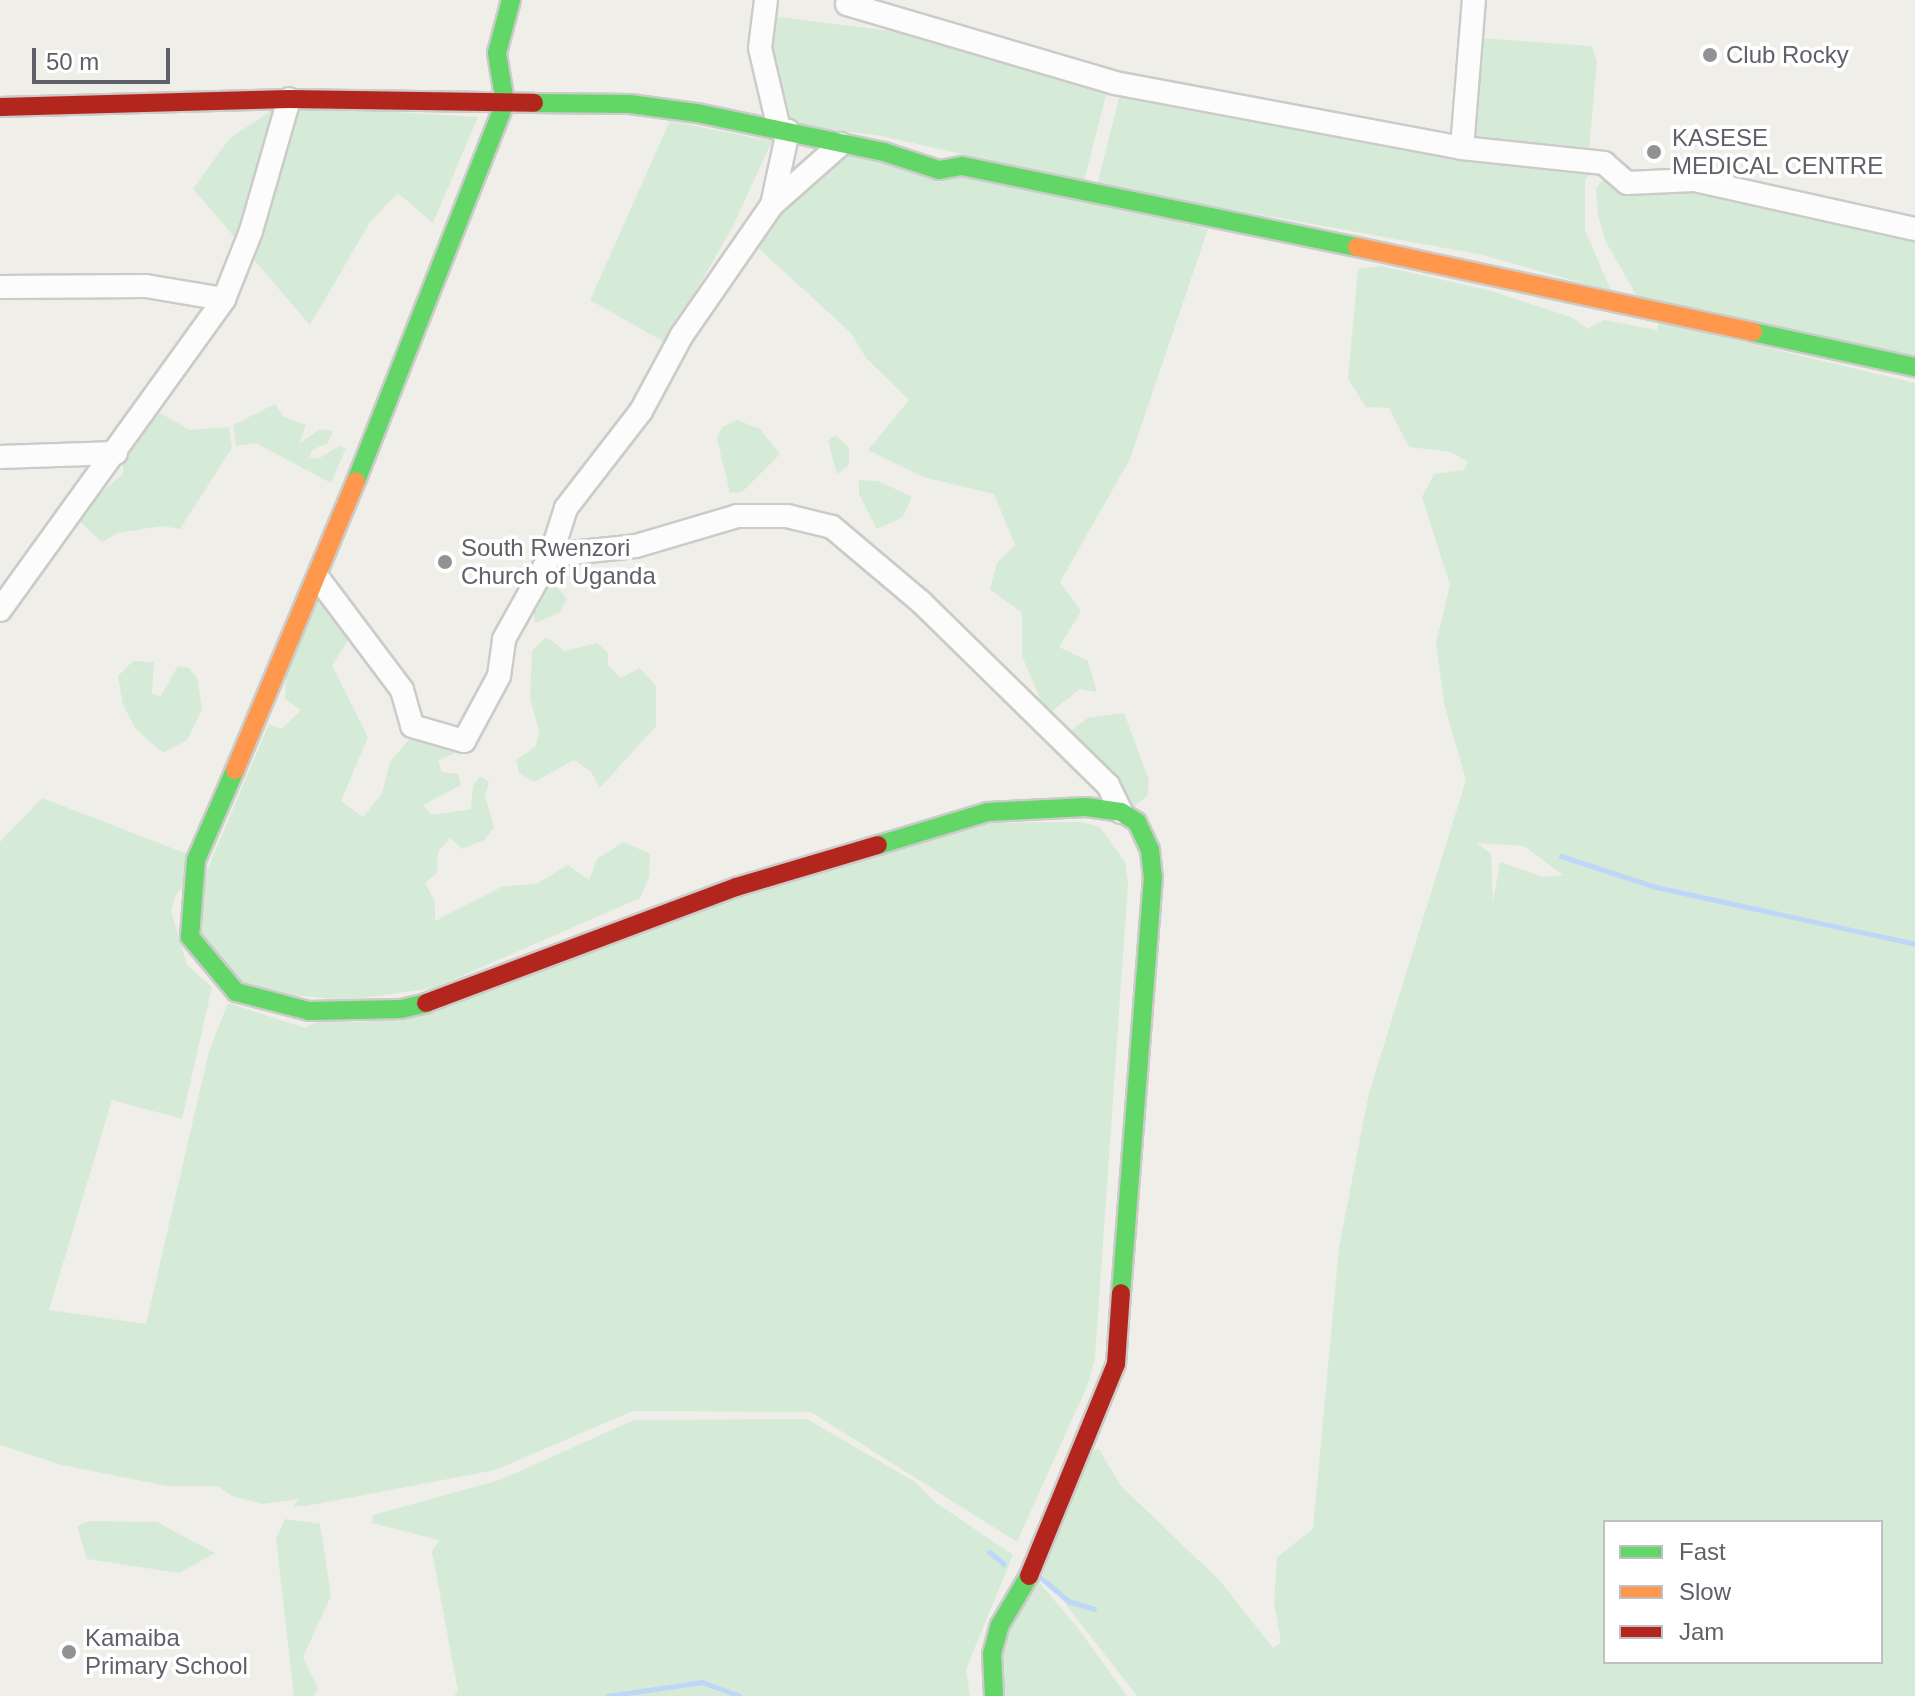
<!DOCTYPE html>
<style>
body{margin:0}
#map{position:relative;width:1915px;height:1696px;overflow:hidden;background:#efeee9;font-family:Helvetica,sans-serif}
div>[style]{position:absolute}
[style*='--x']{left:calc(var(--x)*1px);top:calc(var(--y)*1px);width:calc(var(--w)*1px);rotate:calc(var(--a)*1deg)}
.green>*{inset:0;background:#d6ebd7}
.stream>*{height:5px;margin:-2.5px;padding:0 2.5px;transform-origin:2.5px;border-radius:2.5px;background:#bdd7f8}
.roads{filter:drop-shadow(2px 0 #cbcbc9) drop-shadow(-2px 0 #cbcbc9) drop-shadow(0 2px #cbcbc9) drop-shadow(0 -2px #cbcbc9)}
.street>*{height:22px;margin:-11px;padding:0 11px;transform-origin:11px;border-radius:11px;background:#fdfcfc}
.fast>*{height:18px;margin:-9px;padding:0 9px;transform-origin:9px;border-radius:9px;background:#63d668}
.slow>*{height:18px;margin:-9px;padding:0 9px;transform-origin:9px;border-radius:9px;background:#ff974d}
.jam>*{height:18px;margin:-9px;padding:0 9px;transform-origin:9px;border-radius:9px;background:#b3261e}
.dots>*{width:22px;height:22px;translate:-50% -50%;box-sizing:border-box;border:4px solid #fff;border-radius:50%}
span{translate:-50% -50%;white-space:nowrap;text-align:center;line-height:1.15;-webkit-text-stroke:7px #fff;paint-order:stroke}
.poi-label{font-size:24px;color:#5e6167}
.left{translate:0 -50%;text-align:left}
.legend{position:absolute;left:1603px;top:1520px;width:280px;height:144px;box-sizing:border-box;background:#fff;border:2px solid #bfc0c2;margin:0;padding:10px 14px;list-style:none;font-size:24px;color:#5e6167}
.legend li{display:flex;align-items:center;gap:16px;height:40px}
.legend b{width:40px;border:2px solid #bfc0c2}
.scale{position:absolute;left:32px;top:48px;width:138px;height:36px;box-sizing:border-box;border:4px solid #5e6167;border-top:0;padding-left:10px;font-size:24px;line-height:28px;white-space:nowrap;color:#5e6167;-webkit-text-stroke:6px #fff;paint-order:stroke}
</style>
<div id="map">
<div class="green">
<i style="clip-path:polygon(753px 14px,1044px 50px,1113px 68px,1084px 181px,881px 136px,779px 122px)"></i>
<i style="clip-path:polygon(1480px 38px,1592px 46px,1597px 62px,1589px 149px,1611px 152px,1585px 180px,1585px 230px,1611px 291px,1478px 254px,1097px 185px,1126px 71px,1468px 136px)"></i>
<i style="clip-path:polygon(280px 105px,478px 117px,433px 223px,398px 193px,370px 222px,310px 325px,193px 189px,230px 138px)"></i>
<i style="clip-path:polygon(670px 121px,772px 141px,733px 226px,666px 343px,590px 300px)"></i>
<i style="clip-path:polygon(854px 149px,1208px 229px,1130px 459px,1060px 582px,1081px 611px,1059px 647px,1088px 661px,1097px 692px,1080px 689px,1047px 715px,1022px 656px,1022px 613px,990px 589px,997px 563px,1015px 545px,994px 494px,923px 477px,868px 450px,909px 400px,866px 358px,851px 333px,746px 237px,766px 211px)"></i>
<i style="clip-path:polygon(1611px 170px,1635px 170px,1915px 234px,1915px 357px,1638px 298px,1606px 242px,1598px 216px,1596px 188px)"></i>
<i style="clip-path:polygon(evenodd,1381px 266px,1488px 290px,1571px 317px,1588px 329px,1604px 320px,1657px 330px,1659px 322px,1915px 383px,1915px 1696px,1137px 1696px,1043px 1575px,1080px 1456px,1099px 1449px,1121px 1486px,1220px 1581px,1273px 1648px,1281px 1642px,1274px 1604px,1277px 1557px,1313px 1529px,1339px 1247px,1369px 1093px,1466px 780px,1444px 703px,1436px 643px,1450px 585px,1422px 497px,1434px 474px,1464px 470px,1468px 462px,1451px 452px,1409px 447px,1389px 408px,1366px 407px,1348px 379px,1358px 269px,1381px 266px,1477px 843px,1524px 846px,1563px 875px,1543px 877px,1500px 862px,1493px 902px,1491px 854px,1477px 843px,1381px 266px,1605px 1522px,1881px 1522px,1881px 1662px,1605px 1662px,1605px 1522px)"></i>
<i style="clip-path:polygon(275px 404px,284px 417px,306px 425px,299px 444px,320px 429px,333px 431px,328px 443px,312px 450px,310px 457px,318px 459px,339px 446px,346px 448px,331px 483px,256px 443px,236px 446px,233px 425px)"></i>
<i style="clip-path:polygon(160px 413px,190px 430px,229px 427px,232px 448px,180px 529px,162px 526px,118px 533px,102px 542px,74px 516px,123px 474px,123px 450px)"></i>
<i style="clip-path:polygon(737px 420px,760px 429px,780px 454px,742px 492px,730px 493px,717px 439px,722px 427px)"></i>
<i style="clip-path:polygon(835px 435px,849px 447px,849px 465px,837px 474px,828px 441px)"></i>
<i style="clip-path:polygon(859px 480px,878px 481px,912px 497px,903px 517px,877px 529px,859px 494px)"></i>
<i style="clip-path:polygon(552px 580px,567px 599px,559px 613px,535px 623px,532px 600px,538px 584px)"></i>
<i style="clip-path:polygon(314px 589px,351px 636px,332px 665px,368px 737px,341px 801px,363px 817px,382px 793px,390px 762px,414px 734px,463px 749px,438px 761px,442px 772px,458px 774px,461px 785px,423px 805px,432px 815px,471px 809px,473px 786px,480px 776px,489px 782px,485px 796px,494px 828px,484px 840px,462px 849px,450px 838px,438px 852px,437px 873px,425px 883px,435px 902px,435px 921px,503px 886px,536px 884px,568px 865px,589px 880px,597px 859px,624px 842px,650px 854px,649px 877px,640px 898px,434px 988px,348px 1000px,257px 992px,206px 957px,194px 901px,269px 724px,281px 729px,301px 710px,285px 699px,286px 674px)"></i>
<i style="clip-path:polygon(546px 637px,565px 651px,597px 643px,608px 653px,608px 666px,621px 678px,640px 668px,656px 686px,656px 726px,600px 788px,591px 772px,574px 760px,534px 782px,519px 773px,516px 760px,536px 746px,539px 730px,530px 699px,532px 651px)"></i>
<i style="clip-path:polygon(133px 661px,154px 662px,152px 693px,160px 697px,178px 666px,189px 668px,197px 678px,202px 709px,187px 740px,163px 753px,135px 728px,123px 705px,118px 676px)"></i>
<i style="clip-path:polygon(1124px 713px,1149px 780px,1148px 795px,1129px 811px,1057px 741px,1088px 718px)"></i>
<i style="clip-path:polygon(42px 798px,203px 860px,176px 895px,171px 910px,187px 965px,212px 987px,182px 1119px,112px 1100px,49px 1310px,146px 1324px,209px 1051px,228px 1003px,305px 1028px,316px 1022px,365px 1022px,948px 823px,1081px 822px,1100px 827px,1125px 862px,1128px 884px,1095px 1358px,1088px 1384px,1017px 1542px,811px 1412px,633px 1411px,495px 1470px,306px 1506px,294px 1506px,298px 1499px,263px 1504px,232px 1496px,218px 1486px,167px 1486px,62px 1465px,0 1445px,0 842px)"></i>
<i style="clip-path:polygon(807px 1419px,915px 1482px,935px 1502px,1013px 1555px,966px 1669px,970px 1696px,454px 1696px,458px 1691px,432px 1552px,439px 1540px,372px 1523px,373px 1515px,500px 1480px,634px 1420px)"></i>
<i style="clip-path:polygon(285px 1519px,320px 1524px,331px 1596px,303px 1657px,318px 1688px,313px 1696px,294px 1696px,276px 1539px)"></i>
<i style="clip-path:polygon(90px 1521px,157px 1522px,215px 1553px,179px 1573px,87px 1559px,77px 1526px)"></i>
<i style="clip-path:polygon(1028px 1569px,1077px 1627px,1127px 1696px,988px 1696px)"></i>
</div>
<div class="stream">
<i style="--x:1561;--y:856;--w:100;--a:18.1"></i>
<i style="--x:1656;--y:887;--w:265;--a:12.4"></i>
<i style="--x:989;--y:1552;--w:19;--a:39"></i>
<i style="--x:1041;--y:1578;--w:35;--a:40"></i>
<i style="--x:1068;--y:1601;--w:27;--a:17"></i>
<i style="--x:608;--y:1696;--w:95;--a:-8.5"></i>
<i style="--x:702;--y:1682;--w:40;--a:20.2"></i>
</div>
<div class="roads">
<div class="street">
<i style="--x:766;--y:0;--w:48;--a:97.1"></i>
<i style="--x:760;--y:48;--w:83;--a:76.8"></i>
<i style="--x:847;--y:4;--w:279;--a:16.4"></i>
<i style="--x:1115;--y:83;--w:353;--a:10.6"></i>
<i style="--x:1462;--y:148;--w:143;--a:6"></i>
<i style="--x:1604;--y:163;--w:30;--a:41"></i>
<i style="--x:1627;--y:183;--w:67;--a:-2.6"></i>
<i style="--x:1694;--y:180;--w:226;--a:12.5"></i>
<i style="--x:1462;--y:148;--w:148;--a:-85.4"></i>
<i style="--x:772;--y:205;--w:76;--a:-77.8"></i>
<i style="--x:0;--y:287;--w:146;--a:-0.4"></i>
<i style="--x:146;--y:286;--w:79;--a:9.5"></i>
<i style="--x:0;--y:457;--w:116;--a:-2"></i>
<i style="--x:551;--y:555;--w:85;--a:-6"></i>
<i style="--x:636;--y:546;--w:105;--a:-16.5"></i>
<i style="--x:737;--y:516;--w:50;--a:0"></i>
<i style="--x:787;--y:516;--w:46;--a:13.7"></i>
<i style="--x:832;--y:527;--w:116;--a:40.1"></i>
<i style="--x:921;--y:602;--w:262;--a:44.4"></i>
<i style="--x:1108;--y:785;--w:30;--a:64"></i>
<i style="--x:318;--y:578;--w:140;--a:53.1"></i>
<i style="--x:402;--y:690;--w:37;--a:74"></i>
<i style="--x:412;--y:726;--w:54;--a:16.1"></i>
<i style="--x:464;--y:741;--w:74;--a:-61.7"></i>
<i style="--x:499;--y:676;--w:37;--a:-82"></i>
<i style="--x:504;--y:639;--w:96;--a:-60.8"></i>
<i style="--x:551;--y:555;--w:49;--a:-72.3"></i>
<i style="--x:566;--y:508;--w:123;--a:-52.3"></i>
<i style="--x:641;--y:411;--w:86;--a:-61.7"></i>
<i style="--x:682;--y:335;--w:158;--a:-55.3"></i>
<i style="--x:772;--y:205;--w:92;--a:-41.5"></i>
<i style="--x:0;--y:610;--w:383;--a:-54.2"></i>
<i style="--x:224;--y:299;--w:73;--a:-68.3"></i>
<i style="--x:251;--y:231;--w:137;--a:-73.9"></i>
</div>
<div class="fast">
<i style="--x:534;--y:103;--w:96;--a:0.6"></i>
<i style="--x:630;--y:104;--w:68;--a:7.7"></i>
<i style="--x:697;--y:113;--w:191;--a:11.8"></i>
<i style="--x:884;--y:152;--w:58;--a:18.1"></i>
<i style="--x:939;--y:170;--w:23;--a:-10"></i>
<i style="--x:962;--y:166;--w:403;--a:11.6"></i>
<i style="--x:1753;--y:332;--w:166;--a:12.2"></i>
<i style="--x:356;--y:481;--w:406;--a:-68.5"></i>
<i style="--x:505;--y:103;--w:51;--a:-99.1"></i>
<i style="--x:497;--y:53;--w:55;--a:-75.2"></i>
<i style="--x:235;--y:770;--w:98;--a:113.4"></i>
<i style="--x:196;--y:860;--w:77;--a:94.5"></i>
<i style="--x:190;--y:937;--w:72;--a:50.1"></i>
<i style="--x:236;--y:992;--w:75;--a:14.6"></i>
<i style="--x:309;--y:1011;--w:92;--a:-1.2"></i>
<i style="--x:401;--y:1009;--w:26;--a:-13"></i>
<i style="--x:878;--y:845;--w:115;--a:-16.7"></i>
<i style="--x:988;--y:812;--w:98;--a:-2.9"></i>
<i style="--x:1086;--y:807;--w:35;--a:8"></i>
<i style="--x:1121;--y:812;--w:19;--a:32"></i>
<i style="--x:1137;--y:822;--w:31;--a:65"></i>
<i style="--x:1150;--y:850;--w:27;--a:84"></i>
<i style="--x:1153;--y:877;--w:417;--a:94.4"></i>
<i style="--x:994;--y:1696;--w:42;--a:-92.7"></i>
<i style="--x:992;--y:1654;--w:30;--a:-75"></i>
<i style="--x:1000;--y:1625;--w:57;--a:-59.4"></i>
</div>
<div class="slow">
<i style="--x:1357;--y:247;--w:405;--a:12.1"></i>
<i style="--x:235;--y:770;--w:313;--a:-67.3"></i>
</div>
<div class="jam">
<i style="--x:0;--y:107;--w:289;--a:-1.6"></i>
<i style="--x:289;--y:99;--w:245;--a:0.9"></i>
<i style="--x:426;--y:1003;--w:331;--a:-20.5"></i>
<i style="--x:736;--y:887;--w:148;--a:-16.5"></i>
<i style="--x:1029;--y:1576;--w:229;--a:-67.7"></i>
<i style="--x:1116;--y:1364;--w:71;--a:-86"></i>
</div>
</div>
<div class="dots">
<i style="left:1710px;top:55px;background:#919294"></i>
<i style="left:1654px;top:152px;background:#919294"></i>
<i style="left:445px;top:562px;background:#919294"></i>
<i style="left:69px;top:1652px;background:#919294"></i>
</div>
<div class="poi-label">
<span class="left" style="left:1726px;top:55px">Club Rocky</span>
<span class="left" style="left:1672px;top:152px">KASESE<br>MEDICAL CENTRE</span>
<span class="left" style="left:461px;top:562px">South Rwenzori<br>Church of Uganda</span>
<span class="left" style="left:85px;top:1652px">Kamaiba<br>Primary School</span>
</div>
<ul class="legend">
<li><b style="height:10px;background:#63d668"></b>Fast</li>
<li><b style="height:10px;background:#ff974d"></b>Slow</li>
<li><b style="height:10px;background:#b3261e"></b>Jam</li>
</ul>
<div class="scale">50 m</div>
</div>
